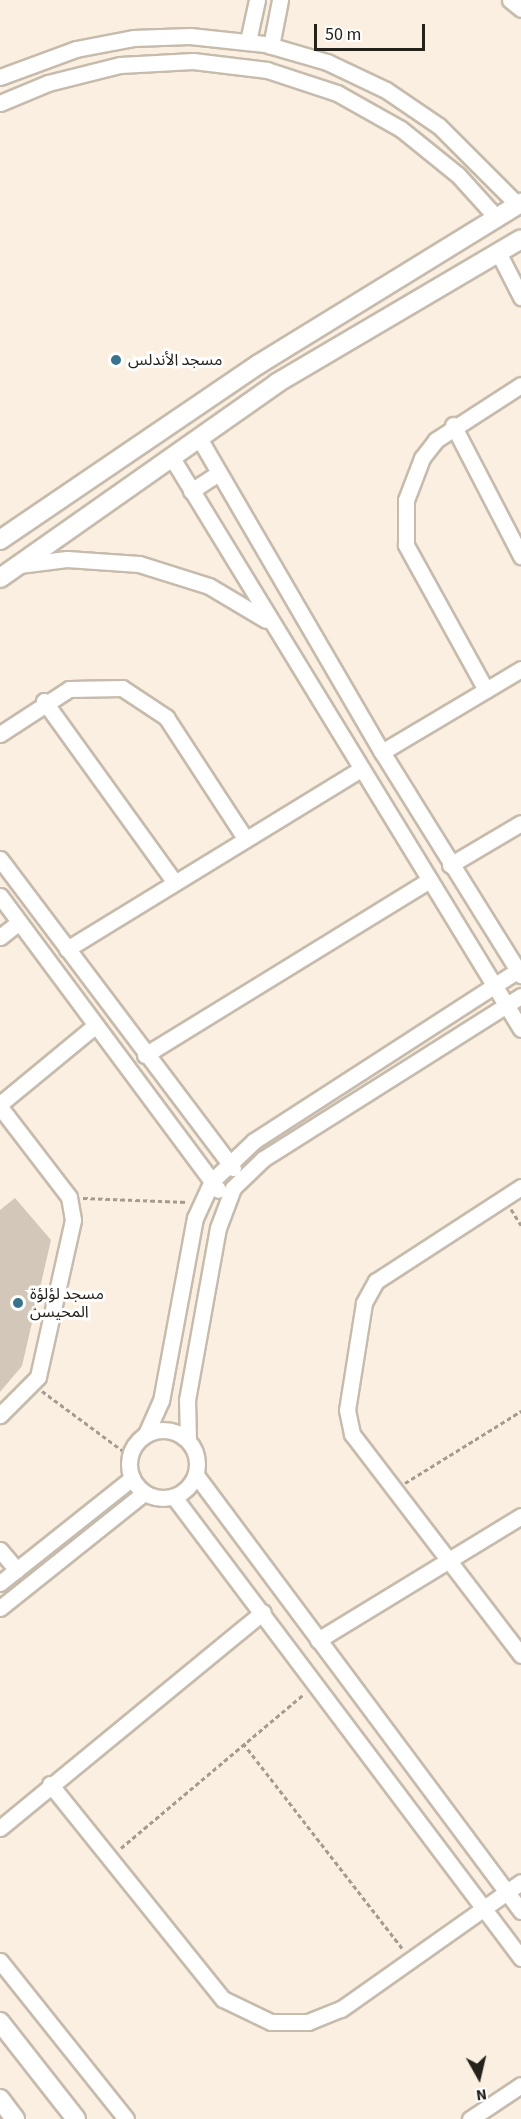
<!DOCTYPE html>
<meta charset="utf-8">
<style>
body{margin:0}
#map{position:relative;width:521px;height:2119px;overflow:hidden;background:#faefe0;font-family:"Source Sans 3","Noto Sans Arabic",sans-serif}
div>[style]{position:absolute}
[style*='--x']{left:calc(var(--x)*1px);top:calc(var(--y)*1px);width:calc(var(--w)*1px);rotate:calc(var(--a)*1deg)}
.building>*{inset:0;background:#d2c7b8}
.path>*{height:3px;margin-top:-1.5px;transform-origin:0;background:repeating-linear-gradient(90deg,#a49c90 0 4.5px,transparent 0 7.5px)}
.roads{filter:drop-shadow(2px 0 #c6bbac) drop-shadow(-2px 0 #c6bbac) drop-shadow(0 2px #c6bbac) drop-shadow(0 -2px #c6bbac)}
.minor>*{height:15px;margin:-7.5px;padding:0 7.5px;transform-origin:7.5px;border-radius:7.5px;background:#fff}
.minor>.ring{margin:-7.5px;padding:0;box-sizing:content-box;background:none;border:15px solid #fff;border-radius:50%}
.tertiary>*{height:18px;margin:-9px;padding:0 9px;transform-origin:9px;border-radius:9px;background:#fff}
.dots>*{width:16px;height:16px;translate:-50% -50%;box-sizing:border-box;border:3px solid #fefefe;border-radius:50%}
span{translate:-50% -50%;white-space:nowrap;text-align:center;line-height:1.15;-webkit-text-stroke:6px #fefefe;paint-order:stroke}
.poi-label{font-size:16px;color:#25211b}
.left{translate:0 -50%;text-align:left}
.north{position:absolute;left:449px;top:2047px;width:60px;height:60px;-webkit-text-stroke:4px #fefefe;paint-order:stroke;rotate:172deg;font-size:16px;font-weight:700;line-height:24px;text-align:center;color:#25211b}
.north::after{content:'';display:block;margin:auto;width:21px;height:27px;background:#25211b;clip-path:polygon(50% 0,100% 100%,50% 72%,0 100%)}
.scale{position:absolute;left:314px;top:24px;width:111px;height:27px;box-sizing:border-box;border:3px solid #25211b;border-top:0;padding-left:8px;font-size:18px;line-height:21px;white-space:nowrap;color:#25211b;-webkit-text-stroke:4px #fefefe;paint-order:stroke}
</style>
<div id="map">
<div class="building">
<i style="clip-path:polygon(15px 1198px,51px 1240px,22px 1366px,0 1392px,0 1210px)"></i>
</div>
<div class="path">
<i style="--x:83;--y:1198;--w:104;--a:2.2"></i>
<i style="--x:511;--y:1209;--w:19;--a:58"></i>
<i style="--x:42;--y:1391;--w:109;--a:36.5"></i>
<i style="--x:405;--y:1483;--w:137;--a:-31.8"></i>
<i style="--x:243;--y:1743;--w:261;--a:52.2"></i>
<i style="--x:121;--y:1848;--w:239;--a:-40.1"></i>
</div>
<div class="roads">
<div class="minor">
<i style="--x:510;--y:0;--w:14;--a:39"></i>
<i style="--x:248;--y:41;--w:42;--a:-77.6"></i>
<i style="--x:271;--y:46;--w:47;--a:-78.9"></i>
<i style="--x:0;--y:77;--w:81;--a:-20.2"></i>
<i style="--x:76;--y:49;--w:58;--a:-10.9"></i>
<i style="--x:133;--y:38;--w:57;--a:-2"></i>
<i style="--x:190;--y:36;--w:75;--a:6.1"></i>
<i style="--x:265;--y:44;--w:65;--a:16.2"></i>
<i style="--x:327;--y:62;--w:65;--a:25.4"></i>
<i style="--x:386;--y:90;--w:64;--a:34.2"></i>
<i style="--x:439;--y:126;--w:112;--a:45"></i>
<i style="--x:0;--y:103;--w:52;--a:-22.6"></i>
<i style="--x:48;--y:83;--w:74;--a:-14"></i>
<i style="--x:120;--y:65;--w:73;--a:-3.1"></i>
<i style="--x:193;--y:61;--w:75;--a:6.9"></i>
<i style="--x:267;--y:70;--w:74;--a:18.2"></i>
<i style="--x:337;--y:93;--w:73;--a:29.4"></i>
<i style="--x:401;--y:129;--w:73;--a:38.9"></i>
<i style="--x:458;--y:175;--w:57;--a:47.9"></i>
<i style="--x:498;--y:252;--w:51;--a:62.9"></i>
<i style="--x:453;--y:425;--w:148;--a:62.6"></i>
<i style="--x:199;--y:438;--w:363;--a:59.8"></i>
<i style="--x:382;--y:752;--w:263;--a:58.1"></i>
<i style="--x:172;--y:458;--w:669;--a:58.57"></i>
<i style="--x:191;--y:491;--w:33;--a:-33"></i>
<i style="--x:19;--y:565;--w:48;--a:-7.1"></i>
<i style="--x:67;--y:559;--w:72;--a:4"></i>
<i style="--x:139;--y:564;--w:73;--a:17.4"></i>
<i style="--x:209;--y:586;--w:66;--a:30.8"></i>
<i style="--x:486;--y:690;--w:166;--a:-118.9"></i>
<i style="--x:406;--y:545;--w:45;--a:-90"></i>
<i style="--x:406;--y:500;--w:45;--a:-69.1"></i>
<i style="--x:422;--y:458;--w:23;--a:-52"></i>
<i style="--x:436;--y:440;--w:101;--a:-32.9"></i>
<i style="--x:44;--y:701;--w:222;--a:54.2"></i>
<i style="--x:0;--y:734;--w:82;--a:-33.1"></i>
<i style="--x:69;--y:689;--w:53;--a:-1.1"></i>
<i style="--x:122;--y:688;--w:53;--a:33.4"></i>
<i style="--x:166;--y:717;--w:145;--a:56.9"></i>
<i style="--x:382;--y:752;--w:162;--a:-30.8"></i>
<i style="--x:0;--y:859;--w:387;--a:53"></i>
<i style="--x:450;--y:865;--w:82;--a:-30.6"></i>
<i style="--x:0;--y:896;--w:366;--a:53.4"></i>
<i style="--x:0;--y:937;--w:24;--a:-38"></i>
<i style="--x:67;--y:949;--w:342;--a:-31.5"></i>
<i style="--x:145;--y:1055;--w:334;--a:-31.6"></i>
<i style="--x:0;--y:1104;--w:124;--a:-39.5"></i>
<i style="--x:0;--y:1107;--w:113;--a:52.5"></i>
<i style="--x:69;--y:1197;--w:23;--a:80"></i>
<i style="--x:73;--y:1220;--w:161;--a:102.6"></i>
<i style="--x:38;--y:1377;--w:54;--a:135"></i>
<i style="--x:521;--y:1187;--w:173;--a:147"></i>
<i style="--x:376;--y:1281;--w:25;--a:119"></i>
<i style="--x:364;--y:1303;--w:108;--a:99"></i>
<i style="--x:347;--y:1410;--w:25;--a:78"></i>
<i style="--x:352;--y:1434;--w:278;--a:52.6"></i>
<i class="ring" style="left:129px;top:1430px;width:53px;height:53px"></i>
<i style="--x:146;--y:1434;--w:36;--a:-66"></i>
<i style="--x:161;--y:1401;--w:186;--a:-79.5"></i>
<i style="--x:195;--y:1218;--w:41;--a:-65.3"></i>
<i style="--x:212;--y:1181;--w:58;--a:-43.6"></i>
<i style="--x:254;--y:1141;--w:318;--a:-32.9"></i>
<i style="--x:188;--y:1440;--w:40;--a:-91.4"></i>
<i style="--x:187;--y:1400;--w:175;--a:-79.8"></i>
<i style="--x:218;--y:1228;--w:43;--a:-69.4"></i>
<i style="--x:233;--y:1188;--w:42;--a:-44"></i>
<i style="--x:263;--y:1159;--w:305;--a:-32.3"></i>
<i style="--x:196;--y:1475;--w:544;--a:53.3"></i>
<i style="--x:174;--y:1497;--w:577;--a:53.03"></i>
<i style="--x:0;--y:1550;--w:26;--a:50"></i>
<i style="--x:0;--y:1583;--w:169;--a:-38.5"></i>
<i style="--x:0;--y:1608;--w:184;--a:-38.6"></i>
<i style="--x:318;--y:1640;--w:238;--a:-31.4"></i>
<i style="--x:50;--y:1784;--w:276;--a:51.2"></i>
<i style="--x:223;--y:1999;--w:53;--a:25.6"></i>
<i style="--x:271;--y:2022;--w:37;--a:0"></i>
<i style="--x:308;--y:2022;--w:35;--a:-22"></i>
<i style="--x:341;--y:2009;--w:220;--a:-35.2"></i>
<i style="--x:0;--y:1828;--w:340;--a:-39.4"></i>
<i style="--x:0;--y:1961;--w:202;--a:51.4"></i>
<i style="--x:470;--y:2119;--w:61;--a:-33.7"></i>
</div>
<div class="tertiary">
<i style="--x:0;--y:540;--w:313;--a:-34.2"></i>
<i style="--x:259;--y:364;--w:308;--a:-31.6"></i>
<i style="--x:0;--y:578;--w:339;--a:-35.1"></i>
<i style="--x:277;--y:383;--w:283;--a:-30.5"></i>
<i style="--x:0;--y:2022;--w:123;--a:51.9"></i>
<i style="--x:0;--y:2099;--w:25;--a:53"></i>
</div>
</div>
<div class="dots">
<i style="left:116px;top:360px;background:#37738a"></i>
<i style="left:18px;top:1303px;background:#37738a"></i>
</div>
<div class="poi-label">
<span class="left" style="left:128px;top:360px">مسجد الأندلس</span>
<span class="left" style="left:30px;top:1303px">مسجد لؤلؤة<br>المحيسن</span>
</div>
<div class="north">N</div>
<div class="scale">50 m</div>
</div>
